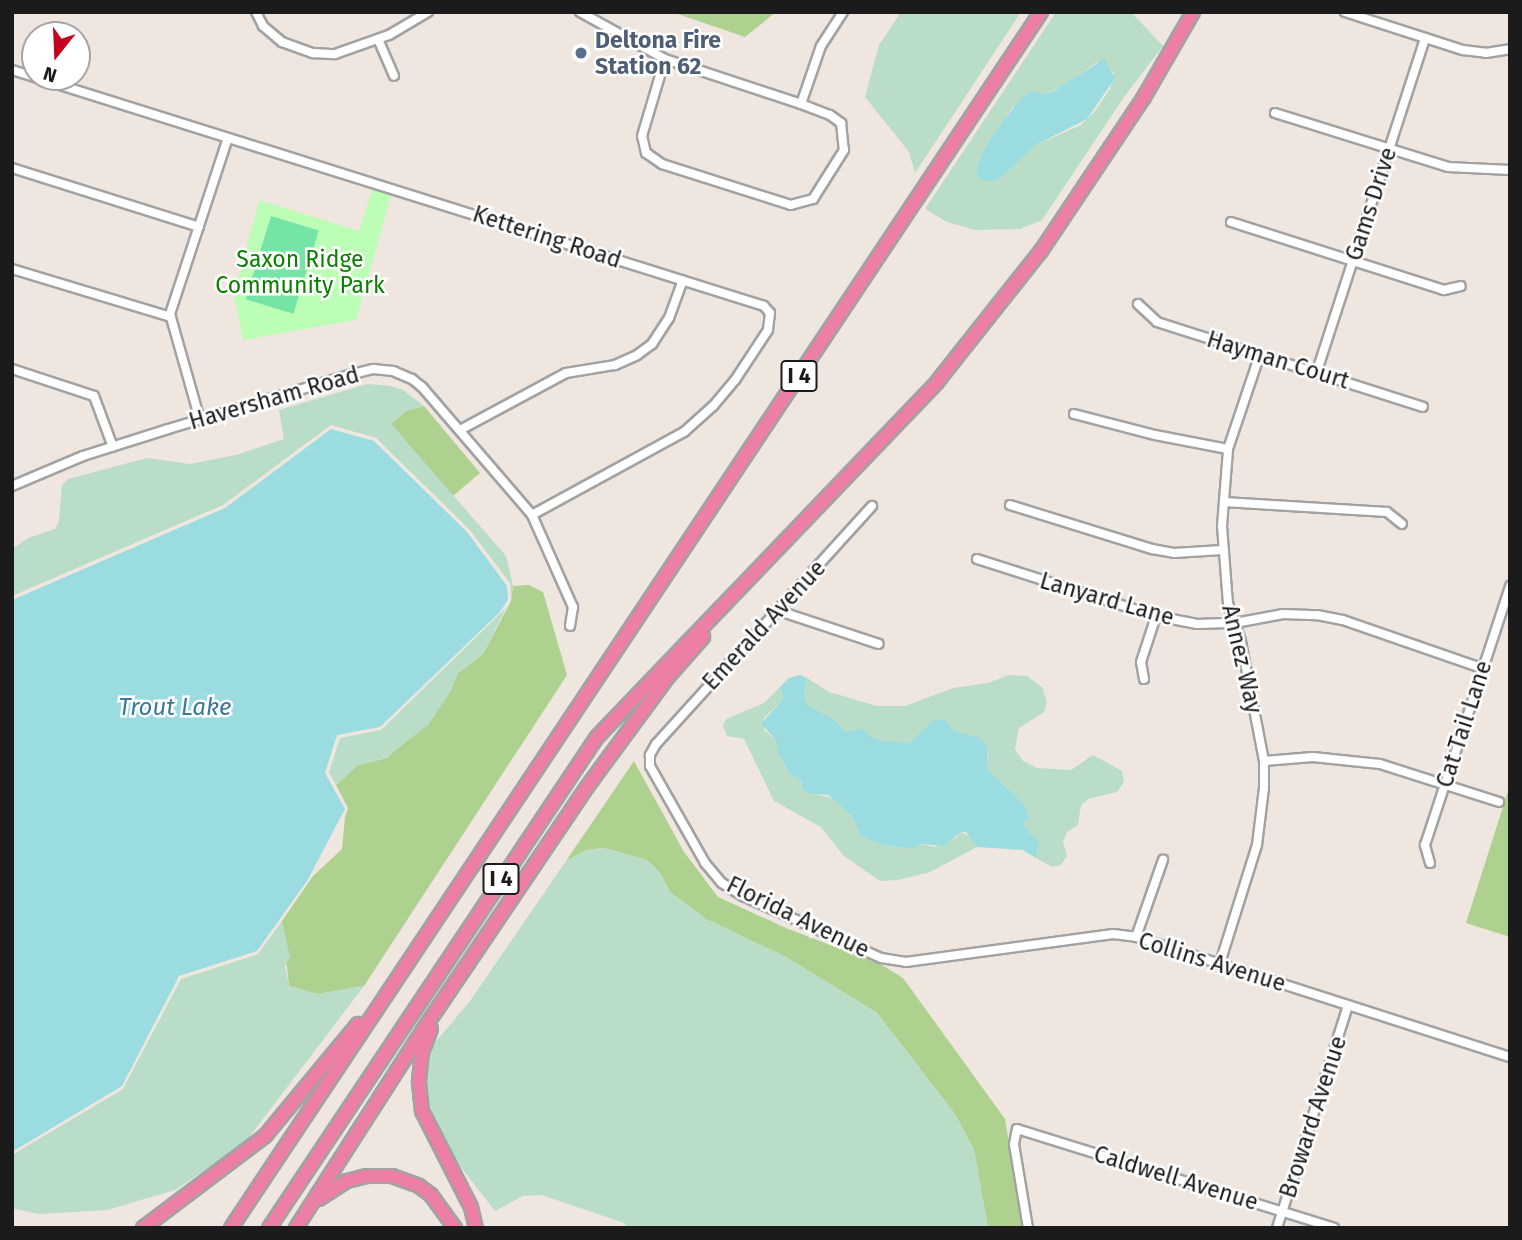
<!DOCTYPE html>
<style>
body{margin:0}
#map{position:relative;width:1522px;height:1240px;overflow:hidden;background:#eee6df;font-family:"Fira Sans",sans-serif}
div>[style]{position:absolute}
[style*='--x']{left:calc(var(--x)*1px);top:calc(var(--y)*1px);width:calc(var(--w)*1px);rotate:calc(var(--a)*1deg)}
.forest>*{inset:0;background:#aed18f}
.wetland>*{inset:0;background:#baddc7}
.park>*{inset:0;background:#bcfeb5}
.pitch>*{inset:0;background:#74e5a7;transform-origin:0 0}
.water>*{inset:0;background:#9adce0}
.roads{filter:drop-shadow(2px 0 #a2a2a2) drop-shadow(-2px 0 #a2a2a2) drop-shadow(0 2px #a2a2a2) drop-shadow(0 -2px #a2a2a2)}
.minor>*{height:8px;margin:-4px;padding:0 4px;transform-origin:4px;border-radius:4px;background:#fff}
.highway>*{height:12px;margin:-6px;padding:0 6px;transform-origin:6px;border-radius:6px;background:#ed7ea5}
.dots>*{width:19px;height:19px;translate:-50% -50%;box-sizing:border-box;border:4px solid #fff;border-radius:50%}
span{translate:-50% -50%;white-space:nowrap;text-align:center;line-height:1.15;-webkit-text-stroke:5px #fff;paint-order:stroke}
.shield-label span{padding:2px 5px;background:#fff;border:2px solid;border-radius:5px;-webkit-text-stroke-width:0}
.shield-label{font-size:21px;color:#1b1b1b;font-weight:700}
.service-label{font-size:23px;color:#4e5e75;font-weight:700}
.left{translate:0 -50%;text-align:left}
.street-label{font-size:23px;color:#1b1b1b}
.park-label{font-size:23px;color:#0c8002}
.water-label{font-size:24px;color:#397999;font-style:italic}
.frame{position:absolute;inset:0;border:14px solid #1b1b1b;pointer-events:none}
.north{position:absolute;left:21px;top:21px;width:70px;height:70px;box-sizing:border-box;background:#fff;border:2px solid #a4a4a4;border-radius:50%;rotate:198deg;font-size:19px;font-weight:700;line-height:28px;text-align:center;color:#1b1b1b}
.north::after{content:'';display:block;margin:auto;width:24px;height:32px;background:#c50021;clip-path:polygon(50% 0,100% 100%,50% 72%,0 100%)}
</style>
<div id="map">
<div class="forest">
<i style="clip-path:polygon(672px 12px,776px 12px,745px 37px)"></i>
<i style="clip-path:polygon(424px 406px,480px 473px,453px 496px,391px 424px,406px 411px)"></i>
<i style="clip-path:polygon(529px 585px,543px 592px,567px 675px,364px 986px,317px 994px,289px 986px,282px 921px,313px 876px,342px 849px,345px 817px,348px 808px,336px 785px,358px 765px,387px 758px,450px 692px,458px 673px,483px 654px,511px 601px,513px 586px)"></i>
<i style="clip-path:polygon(634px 761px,684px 852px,718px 897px,786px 928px,882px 965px,903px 978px,1005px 1119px,1023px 1228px,988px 1228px,974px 1150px,955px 1114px,877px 1013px,786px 957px,706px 919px,670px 892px,660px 873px,647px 860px,604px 848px,586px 850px,566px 861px)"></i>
<i style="clip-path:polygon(1510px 785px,1510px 937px,1466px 923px)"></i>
</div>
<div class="wetland">
<i style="clip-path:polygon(901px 12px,1021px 12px,915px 173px,909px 152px,865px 97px,879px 45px)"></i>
<i style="clip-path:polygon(evenodd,1056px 12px,1131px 12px,1163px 46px,1124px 97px,1042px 220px,1020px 229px,975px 230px,947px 222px,925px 209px,1056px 12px,1097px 62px,1114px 73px,1110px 89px,1095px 111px,1081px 125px,1034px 146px,1004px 175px,1005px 119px,1012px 108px,1033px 91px,1046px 94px,1067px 84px,1097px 62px)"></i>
<i style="clip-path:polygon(367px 384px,391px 386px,403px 390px,424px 406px,406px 411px,391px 424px,506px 556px,513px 586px,511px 597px,510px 583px,469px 529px,376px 438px,331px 425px,223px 505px,12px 596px,12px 549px,28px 538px,55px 529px,59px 521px,62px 485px,68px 479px,147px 458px,190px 464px,236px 455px,284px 439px,279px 410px)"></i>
<i style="clip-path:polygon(506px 608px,483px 654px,458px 673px,450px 692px,429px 724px,386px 758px,358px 765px,336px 785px,329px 772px,340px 738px,381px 730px)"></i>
<i style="clip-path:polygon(1009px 675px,1027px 676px,1042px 687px,1047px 702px,1044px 712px,1019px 728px,1015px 749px,1023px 761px,1037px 768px,1071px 770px,1093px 755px,1122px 771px,1124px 782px,1117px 792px,1088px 799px,1081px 805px,1078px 825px,1067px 832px,1063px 842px,1067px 856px,1061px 865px,1052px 867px,1036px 858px,1038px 848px,1024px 826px,1025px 820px,1029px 820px,1024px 804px,988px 770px,988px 752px,955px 731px,946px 721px,931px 722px,909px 743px,895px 743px,846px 732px,833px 719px,808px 707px,804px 697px,807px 678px,829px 692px,877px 706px,905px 706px,953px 688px,988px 683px)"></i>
<i style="clip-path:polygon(780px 687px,783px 699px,764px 718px,764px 730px,776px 740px,783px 763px,789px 774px,800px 779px,803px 790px,834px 799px,853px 818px,861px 837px,882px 845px,911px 849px,921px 844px,935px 847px,956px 838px,961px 832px,974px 839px,977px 847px,930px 872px,898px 880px,880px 881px,844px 856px,821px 827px,774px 801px,744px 739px,727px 736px,723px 726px,726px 719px,764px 703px)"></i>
<i style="clip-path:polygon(604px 848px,647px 860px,660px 873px,670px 892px,706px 919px,786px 957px,877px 1013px,955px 1114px,974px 1150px,988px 1228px,628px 1228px,624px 1223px,542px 1195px,523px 1196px,495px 1211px,460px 1166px,439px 1132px,428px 1099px,424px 1073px,434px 1044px,470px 1001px,566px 861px,586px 850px)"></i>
<i style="clip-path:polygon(282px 921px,290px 957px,285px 966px,289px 986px,317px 994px,364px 986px,244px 1144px,175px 1190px,107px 1210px,38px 1214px,12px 1208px,12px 1155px,123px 1089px,181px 979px,258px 954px)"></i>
</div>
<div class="park">
<i style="clip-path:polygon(372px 190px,391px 195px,356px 320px,243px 340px,234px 296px,259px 200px,359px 231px)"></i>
</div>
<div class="pitch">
<i style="left:271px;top:216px;width:50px;height:87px;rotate:17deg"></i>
</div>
<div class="water">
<i style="clip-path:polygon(1104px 59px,1115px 78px,1087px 119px,1034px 146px,1004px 175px,990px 182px,979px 179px,977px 169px,981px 157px,992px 136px,1021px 98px,1033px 91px,1046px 94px,1054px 91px)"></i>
<i style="clip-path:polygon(331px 429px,374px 441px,467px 532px,507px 586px,508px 600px,499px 613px,380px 727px,337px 735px,325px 773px,345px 809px,307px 881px,257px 951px,179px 976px,122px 1086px,12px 1152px,12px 600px,225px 508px)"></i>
<i style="clip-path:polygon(800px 675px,807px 678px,804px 697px,808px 706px,833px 719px,846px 732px,863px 729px,871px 737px,885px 741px,909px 743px,931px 722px,939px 719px,946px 721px,955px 731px,980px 738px,987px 746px,988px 770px,1024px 804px,1030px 820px,1025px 820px,1024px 826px,1039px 843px,1036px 858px,1023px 850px,977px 847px,966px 832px,961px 832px,944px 846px,921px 844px,912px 849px,882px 845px,861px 837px,853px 818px,840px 805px,828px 795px,808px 793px,803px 790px,800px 779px,789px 774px,777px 750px,776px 740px,761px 724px,783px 699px,780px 687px,789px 678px)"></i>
</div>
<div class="roads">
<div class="minor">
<i style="--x:256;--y:12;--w:16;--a:63"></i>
<i style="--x:263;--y:26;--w:25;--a:40"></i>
<i style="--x:282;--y:42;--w:33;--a:20"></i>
<i style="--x:313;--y:53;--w:22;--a:3"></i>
<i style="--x:335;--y:54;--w:57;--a:-19.4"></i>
<i style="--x:389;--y:35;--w:45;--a:-30.5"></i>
<i style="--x:580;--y:12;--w:97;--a:28.9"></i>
<i style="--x:665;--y:59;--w:143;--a:18.3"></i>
<i style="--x:801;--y:104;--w:31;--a:21"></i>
<i style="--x:830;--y:115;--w:14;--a:36"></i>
<i style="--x:841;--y:123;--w:27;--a:84"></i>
<i style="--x:844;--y:150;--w:58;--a:122.3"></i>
<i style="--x:813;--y:199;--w:23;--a:165"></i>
<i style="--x:791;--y:205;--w:135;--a:-162.4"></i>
<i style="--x:662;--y:164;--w:19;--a:-145"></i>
<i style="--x:646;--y:153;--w:17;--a:-103"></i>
<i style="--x:642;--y:136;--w:80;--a:-73.4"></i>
<i style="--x:1345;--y:12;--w:124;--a:17.9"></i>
<i style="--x:1463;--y:50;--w:23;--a:7"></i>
<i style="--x:1486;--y:53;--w:24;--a:-9"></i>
<i style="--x:378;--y:39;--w:40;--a:66.6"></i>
<i style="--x:12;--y:70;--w:788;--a:17.42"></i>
<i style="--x:764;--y:306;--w:9;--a:49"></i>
<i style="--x:770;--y:313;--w:17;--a:97"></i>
<i style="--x:768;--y:330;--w:60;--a:123.4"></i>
<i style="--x:735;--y:380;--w:34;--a:130"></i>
<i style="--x:713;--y:406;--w:39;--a:138"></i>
<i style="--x:684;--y:432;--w:173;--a:151.4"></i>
<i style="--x:801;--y:104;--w:61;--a:-71"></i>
<i style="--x:821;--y:46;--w:40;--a:-57.1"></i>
<i style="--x:1275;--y:113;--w:181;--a:17.3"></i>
<i style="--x:1448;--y:167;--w:62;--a:2.8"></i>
<i style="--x:12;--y:168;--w:196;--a:17.5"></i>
<i style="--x:1231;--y:222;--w:224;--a:17.7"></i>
<i style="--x:1444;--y:290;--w:17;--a:-13"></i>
<i style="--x:12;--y:269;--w:166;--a:16.8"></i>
<i style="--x:1138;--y:304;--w:26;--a:43"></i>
<i style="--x:1157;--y:322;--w:279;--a:17.7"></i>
<i style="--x:12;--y:369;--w:86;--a:18.2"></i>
<i style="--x:94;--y:396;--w:54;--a:69.6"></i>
<i style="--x:1317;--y:371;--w:350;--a:-72"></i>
<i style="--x:1074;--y:414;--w:84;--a:14.5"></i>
<i style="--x:1155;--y:435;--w:74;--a:10.9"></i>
<i style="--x:200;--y:420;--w:110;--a:-105.8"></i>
<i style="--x:170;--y:314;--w:185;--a:-71.8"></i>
<i style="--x:460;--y:430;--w:120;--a:-28.3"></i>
<i style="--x:566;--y:373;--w:50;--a:-9.3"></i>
<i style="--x:615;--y:365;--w:24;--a:-24"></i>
<i style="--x:637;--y:355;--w:19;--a:-36"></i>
<i style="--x:652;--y:344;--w:31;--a:-57"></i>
<i style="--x:669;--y:318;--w:40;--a:-69.8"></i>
<i style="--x:12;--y:486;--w:77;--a:-22.9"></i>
<i style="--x:83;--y:456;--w:89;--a:-17.6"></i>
<i style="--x:168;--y:429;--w:193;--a:-16.6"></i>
<i style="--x:353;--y:374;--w:21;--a:-14"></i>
<i style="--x:373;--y:369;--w:20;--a:6"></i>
<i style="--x:393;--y:371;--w:21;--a:23"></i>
<i style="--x:412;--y:379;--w:13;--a:39"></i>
<i style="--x:422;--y:387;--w:169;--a:49.3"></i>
<i style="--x:532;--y:515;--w:101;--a:66"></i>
<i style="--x:573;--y:607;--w:19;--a:99"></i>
<i style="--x:1224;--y:502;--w:163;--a:3.5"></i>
<i style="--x:1387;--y:512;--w:19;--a:39"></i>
<i style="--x:1010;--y:505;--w:149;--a:17.2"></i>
<i style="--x:1152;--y:549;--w:22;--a:10"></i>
<i style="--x:1174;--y:553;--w:48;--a:-3.6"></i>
<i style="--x:872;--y:506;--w:321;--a:132.2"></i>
<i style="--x:656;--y:744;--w:13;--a:119"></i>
<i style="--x:650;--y:755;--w:11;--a:90"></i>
<i style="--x:650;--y:766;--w:112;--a:60.4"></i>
<i style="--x:705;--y:863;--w:26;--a:50"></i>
<i style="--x:722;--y:883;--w:25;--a:32"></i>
<i style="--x:743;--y:896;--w:151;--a:24.2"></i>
<i style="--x:881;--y:958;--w:25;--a:9"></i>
<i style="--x:906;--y:962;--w:209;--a:-7.7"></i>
<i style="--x:1113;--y:934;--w:23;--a:7"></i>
<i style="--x:1136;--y:937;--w:393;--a:17.8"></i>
<i style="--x:977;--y:559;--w:188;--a:17.7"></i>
<i style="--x:1156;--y:616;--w:42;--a:11"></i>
<i style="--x:1197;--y:624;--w:38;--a:-2"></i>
<i style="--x:1235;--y:623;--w:49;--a:-10.6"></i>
<i style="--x:1283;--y:614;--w:34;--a:2"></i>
<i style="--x:1317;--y:615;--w:26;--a:11"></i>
<i style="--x:1343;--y:620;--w:147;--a:19.1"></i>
<i style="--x:776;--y:610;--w:108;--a:18.3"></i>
<i style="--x:1144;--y:679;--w:17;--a:-100"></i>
<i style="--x:1141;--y:662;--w:48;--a:-71.9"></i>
<i style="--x:1264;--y:761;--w:49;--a:-4.7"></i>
<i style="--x:1313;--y:757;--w:67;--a:6"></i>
<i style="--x:1380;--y:764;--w:125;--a:17.7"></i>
<i style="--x:1430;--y:863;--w:19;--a:-106"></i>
<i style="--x:1425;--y:845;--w:273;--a:-71.8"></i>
<i style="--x:1136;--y:937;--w:82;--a:-70.7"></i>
<i style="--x:1220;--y:963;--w:124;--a:-72.6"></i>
<i style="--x:1257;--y:845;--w:57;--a:-83"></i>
<i style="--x:1264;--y:788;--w:27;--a:-90"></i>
<i style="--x:1264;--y:761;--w:122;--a:-100.9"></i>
<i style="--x:1241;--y:641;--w:39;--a:-109"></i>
<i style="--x:1228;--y:604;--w:78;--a:-94.4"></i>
<i style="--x:1222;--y:526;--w:77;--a:-85.5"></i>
<i style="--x:1228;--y:449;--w:100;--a:-71.4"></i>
<i style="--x:1028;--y:1228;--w:85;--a:-99.5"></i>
<i style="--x:1014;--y:1144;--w:15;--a:-79"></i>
<i style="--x:1017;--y:1129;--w:332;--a:17.3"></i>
<i style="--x:1277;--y:1228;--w:234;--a:-72.3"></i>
</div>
<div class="highway">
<i style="--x:431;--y:1029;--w:25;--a:111"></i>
<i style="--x:422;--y:1052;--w:31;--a:96"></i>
<i style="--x:419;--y:1083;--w:28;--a:84"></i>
<i style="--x:422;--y:1111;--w:108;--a:63"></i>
<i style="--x:471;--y:1207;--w:22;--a:77"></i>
<i style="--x:319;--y:1199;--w:33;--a:-33"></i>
<i style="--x:347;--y:1181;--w:21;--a:-14"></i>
<i style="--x:367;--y:1176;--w:25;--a:0"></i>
<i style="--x:392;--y:1176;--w:29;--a:20"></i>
<i style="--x:419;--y:1186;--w:15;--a:37"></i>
<i style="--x:431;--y:1195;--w:41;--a:54"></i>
<i style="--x:143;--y:1228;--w:153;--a:-37"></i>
<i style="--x:265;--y:1136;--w:146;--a:-50.3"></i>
<i style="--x:231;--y:1228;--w:1461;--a:-56.33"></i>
<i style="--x:269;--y:1228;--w:590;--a:-56.26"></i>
<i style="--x:597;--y:737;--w:492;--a:-46.2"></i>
<i style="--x:937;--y:382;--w:167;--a:-51.6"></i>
<i style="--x:1041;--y:251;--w:185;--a:-56.2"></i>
<i style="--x:1144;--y:97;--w:98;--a:-60"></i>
<i style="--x:296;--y:1228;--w:235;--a:-57.3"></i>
<i style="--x:423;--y:1030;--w:293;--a:-56"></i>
<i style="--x:587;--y:787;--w:135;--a:-53.7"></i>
<i style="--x:667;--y:678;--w:55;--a:-48.7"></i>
</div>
</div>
<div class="dots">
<i style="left:581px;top:53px;background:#5c6f8a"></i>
</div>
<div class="shield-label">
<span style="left:799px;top:376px">I 4</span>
<span style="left:501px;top:879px">I 4</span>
</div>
<div class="service-label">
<span class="left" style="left:595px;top:53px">Deltona Fire<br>Station 62</span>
</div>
<div class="street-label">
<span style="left:1371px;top:204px;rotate:-72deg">Gams Drive</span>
<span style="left:547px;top:237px;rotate:18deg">Kettering Road</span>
<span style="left:1278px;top:360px;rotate:17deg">Hayman Court</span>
<span style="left:274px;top:398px;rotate:-16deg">Haversham Road</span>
<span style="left:1107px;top:599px;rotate:16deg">Lanyard Lane</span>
<span style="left:764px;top:625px;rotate:-47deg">Emerald Avenue</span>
<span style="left:1242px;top:659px;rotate:77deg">Annez Way</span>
<span style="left:1464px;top:724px;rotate:-72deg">Cat Tail Lane</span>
<span style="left:798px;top:917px;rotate:26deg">Florida Avenue</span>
<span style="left:1212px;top:962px;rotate:17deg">Collins Avenue</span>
<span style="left:1313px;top:1117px;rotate:-72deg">Broward Avenue</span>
<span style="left:1176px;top:1178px;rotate:17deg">Caldwell Avenue</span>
</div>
<div class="park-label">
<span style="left:300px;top:272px">Saxon Ridge<br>Community Park</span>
</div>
<div class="water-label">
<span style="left:175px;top:708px">Trout Lake</span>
</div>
<div class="frame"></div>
<div class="north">N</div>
</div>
